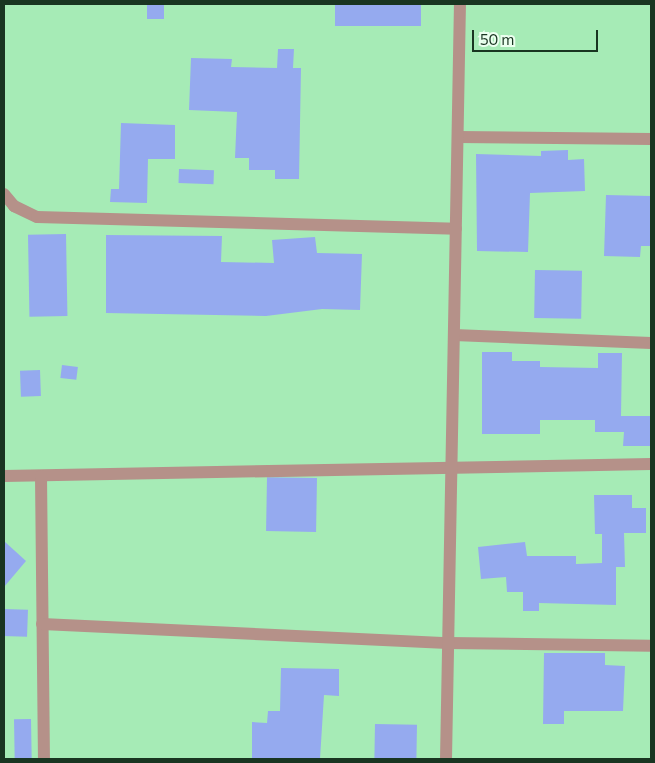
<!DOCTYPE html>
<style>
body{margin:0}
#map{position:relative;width:655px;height:763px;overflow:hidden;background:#a6ebb6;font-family:Commissioner,sans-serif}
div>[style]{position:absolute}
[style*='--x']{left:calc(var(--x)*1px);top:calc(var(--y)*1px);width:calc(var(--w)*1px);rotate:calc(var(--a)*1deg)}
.building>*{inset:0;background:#95aaef;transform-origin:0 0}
.minor>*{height:12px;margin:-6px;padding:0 6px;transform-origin:6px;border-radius:6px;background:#b59189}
span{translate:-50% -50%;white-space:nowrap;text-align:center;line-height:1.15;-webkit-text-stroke:4px #ebffef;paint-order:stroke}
.frame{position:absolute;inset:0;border:5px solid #193521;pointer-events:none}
.scale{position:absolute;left:472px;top:30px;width:126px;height:22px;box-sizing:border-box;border:2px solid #193521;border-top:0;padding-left:6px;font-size:15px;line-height:18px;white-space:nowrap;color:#193521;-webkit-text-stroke:4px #ebffef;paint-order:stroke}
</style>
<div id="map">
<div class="building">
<i style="left:147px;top:4px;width:17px;height:15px"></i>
<i style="left:335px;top:4px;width:86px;height:22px"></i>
<i style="clip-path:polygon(278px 49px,294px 49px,293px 68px,301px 68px,299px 179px,275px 179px,275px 170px,249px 170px,249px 158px,235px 158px,237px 112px,189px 110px,191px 58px,232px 59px,231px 67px,277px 68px)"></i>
<i style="clip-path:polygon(121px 123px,175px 125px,175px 159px,148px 159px,147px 203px,110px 202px,111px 189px,119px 189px)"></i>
<i style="clip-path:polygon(568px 150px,568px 160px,584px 159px,585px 191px,530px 193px,528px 252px,477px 251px,476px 154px,541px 156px,541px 151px)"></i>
<i style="left:179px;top:169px;width:35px;height:14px;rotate:2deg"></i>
<i style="clip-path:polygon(606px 195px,651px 196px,651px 246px,641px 246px,640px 257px,604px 256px)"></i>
<i style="left:66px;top:234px;width:82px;height:38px;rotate:89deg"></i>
<i style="clip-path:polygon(106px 235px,222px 236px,221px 262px,274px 263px,272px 240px,315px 237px,317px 253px,362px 254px,360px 310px,322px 309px,266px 316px,106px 313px)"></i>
<i style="left:535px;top:270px;width:47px;height:48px;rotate:1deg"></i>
<i style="clip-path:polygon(482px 352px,512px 352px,512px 361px,540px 361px,540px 367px,598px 368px,598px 353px,622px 353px,621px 416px,651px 416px,651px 446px,623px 446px,624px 432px,595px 432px,595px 420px,540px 420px,540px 434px,482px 434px)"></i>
<i style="left:62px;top:365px;width:16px;height:13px;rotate:7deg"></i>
<i style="left:40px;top:370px;width:26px;height:20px;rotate:88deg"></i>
<i style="left:317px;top:478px;width:54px;height:50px;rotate:91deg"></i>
<i style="clip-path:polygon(594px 495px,632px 495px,632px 508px,646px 508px,646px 533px,624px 533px,625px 567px,616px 567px,616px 605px,539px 603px,539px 611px,523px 611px,523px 592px,507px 592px,506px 577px,481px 579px,478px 547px,525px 542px,527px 556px,576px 556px,576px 564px,602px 563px,602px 534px,595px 534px)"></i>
<i style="clip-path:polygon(4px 541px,26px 561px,4px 587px)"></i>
<i style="left:4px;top:609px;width:24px;height:27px;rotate:2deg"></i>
<i style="clip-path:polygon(544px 653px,605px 653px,605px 665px,625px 666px,623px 711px,564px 711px,564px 724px,543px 724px)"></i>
<i style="clip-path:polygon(281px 668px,339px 669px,339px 696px,324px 695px,320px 759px,252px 759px,252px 722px,267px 723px,268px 711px,280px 711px)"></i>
<i style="left:31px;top:719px;width:40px;height:17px;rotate:89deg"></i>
<i style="left:375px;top:724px;width:42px;height:35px;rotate:1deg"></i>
</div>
<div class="minor">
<i style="--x:458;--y:137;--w:193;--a:0.6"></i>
<i style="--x:4;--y:194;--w:16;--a:50"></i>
<i style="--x:14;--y:206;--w:25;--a:26"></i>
<i style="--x:37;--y:217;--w:419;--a:1.6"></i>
<i style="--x:454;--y:335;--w:197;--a:2.3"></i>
<i style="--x:4;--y:476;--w:647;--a:-1.06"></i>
<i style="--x:41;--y:476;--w:283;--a:89.4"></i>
<i style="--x:42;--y:624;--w:406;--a:2.7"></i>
<i style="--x:448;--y:643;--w:203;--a:0.8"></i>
<i style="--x:446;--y:759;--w:755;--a:-88.94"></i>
</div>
<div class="frame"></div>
<div class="scale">50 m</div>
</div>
